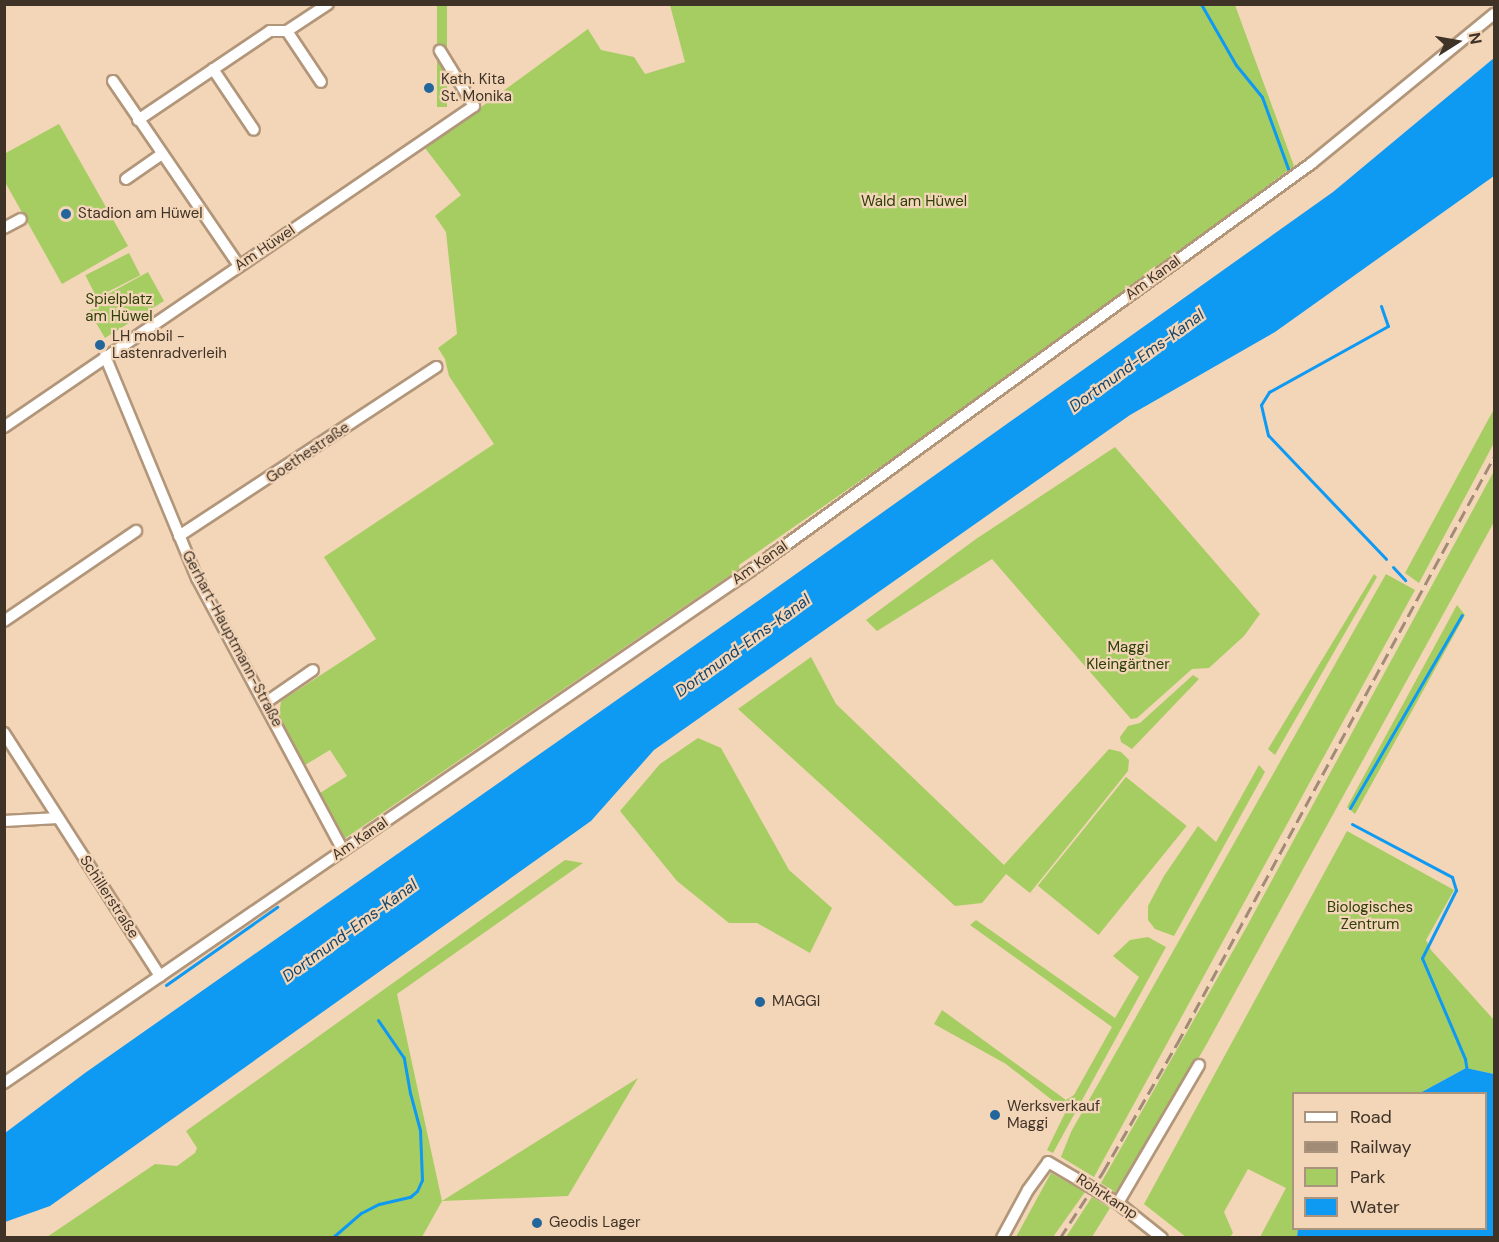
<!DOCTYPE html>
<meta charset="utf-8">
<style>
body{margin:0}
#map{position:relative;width:1499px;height:1242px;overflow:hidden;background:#f3d5b8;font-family:"DM Sans",sans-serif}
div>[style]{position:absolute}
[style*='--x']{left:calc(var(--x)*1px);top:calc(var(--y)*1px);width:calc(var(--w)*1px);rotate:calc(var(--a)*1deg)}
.green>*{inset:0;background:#a5cd62;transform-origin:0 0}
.water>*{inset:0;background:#0e99f3}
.stream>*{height:3px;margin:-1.5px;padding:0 1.5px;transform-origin:1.5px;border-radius:1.5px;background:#0e99f3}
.roads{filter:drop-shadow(2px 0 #b2967a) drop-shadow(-2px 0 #b2967a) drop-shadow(0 2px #b2967a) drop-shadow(0 -2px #b2967a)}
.street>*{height:10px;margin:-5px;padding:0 5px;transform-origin:5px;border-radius:5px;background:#fff}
.rail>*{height:3px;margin-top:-1.5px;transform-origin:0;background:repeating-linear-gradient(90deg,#a18b77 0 12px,transparent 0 18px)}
.dots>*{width:16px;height:16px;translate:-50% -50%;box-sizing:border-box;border:3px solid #f3d5b8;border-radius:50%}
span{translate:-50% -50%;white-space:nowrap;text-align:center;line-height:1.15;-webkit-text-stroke:4.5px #f3d5b8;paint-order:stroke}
.poi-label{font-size:15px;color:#3f3328}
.left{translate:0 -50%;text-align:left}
.park-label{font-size:15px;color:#2e3f09}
.street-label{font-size:15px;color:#3f3328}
.water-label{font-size:16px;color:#174569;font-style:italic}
.frame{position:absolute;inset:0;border:6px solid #3f3328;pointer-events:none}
.legend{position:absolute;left:1292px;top:1092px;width:195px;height:138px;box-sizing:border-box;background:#f3d5b8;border:2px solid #ab947e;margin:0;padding:8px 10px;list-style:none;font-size:18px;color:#3f3328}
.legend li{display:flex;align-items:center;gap:12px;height:30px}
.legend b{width:30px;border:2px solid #ab947e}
.north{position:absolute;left:1427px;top:12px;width:60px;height:60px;-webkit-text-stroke:4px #f3d5b8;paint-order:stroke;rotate:79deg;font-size:16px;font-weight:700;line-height:24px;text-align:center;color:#3f3328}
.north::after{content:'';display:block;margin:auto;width:21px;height:27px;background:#3f3328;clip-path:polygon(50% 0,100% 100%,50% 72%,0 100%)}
</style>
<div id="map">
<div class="green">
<i style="left:437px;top:5px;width:10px;height:102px"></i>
<i style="clip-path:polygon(670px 5px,1235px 5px,1294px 166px,1259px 192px,1258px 196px,1100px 308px,933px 433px,893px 458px,739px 565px,739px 569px,344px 839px,320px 793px,347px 776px,330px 750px,305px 765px,279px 716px,281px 701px,376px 639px,324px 557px,494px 444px,449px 376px,445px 359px,438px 348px,457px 334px,446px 232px,435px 216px,461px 195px,425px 148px,588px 29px,601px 50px,634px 57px,645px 74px,685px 62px)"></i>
<i style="clip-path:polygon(59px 124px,128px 246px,62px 284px,5px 182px,4px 154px)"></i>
<i style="left:129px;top:253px;width:25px;height:49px;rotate:63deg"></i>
<i style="clip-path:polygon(148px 272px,164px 301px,105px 338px,89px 311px,101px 304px,99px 299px)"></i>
<i style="clip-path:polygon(1494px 409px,1494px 443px,1419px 583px,1405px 573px)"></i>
<i style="clip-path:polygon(1115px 447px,1260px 614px,1244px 636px,1209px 668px,1192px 669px,1137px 718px,1131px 719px,992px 559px,877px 631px,866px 620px,976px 539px)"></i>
<i style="clip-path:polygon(1494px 471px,1494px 522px,1205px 1047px,1118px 1194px,1101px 1183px,1246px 928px)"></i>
<i style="clip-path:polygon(1374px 574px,1377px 577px,1275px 755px,1268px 749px)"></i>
<i style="clip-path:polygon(1386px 574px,1415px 590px,1094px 1177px,1061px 1157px,1071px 1132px)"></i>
<i style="clip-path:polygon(1457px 605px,1465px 615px,1355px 814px,1347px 807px)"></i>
<i style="clip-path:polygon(811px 657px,836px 704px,1004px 865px,1109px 749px,1121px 752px,1129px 760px,1128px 771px,1030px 893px,1006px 874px,982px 903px,955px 906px,738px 709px)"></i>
<i style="clip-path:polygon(1193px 675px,1199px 679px,1132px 749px,1121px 742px,1120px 737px,1128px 726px,1140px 723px)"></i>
<i style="clip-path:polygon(698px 738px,721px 748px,789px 870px,832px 908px,810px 953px,757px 923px,729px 923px,677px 881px,620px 811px,660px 764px)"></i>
<i style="clip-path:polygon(1259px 765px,1265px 772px,1174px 936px,1155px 929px,1148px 920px,1148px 906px,1164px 876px,1198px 826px,1216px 842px)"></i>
<i style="left:1126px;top:777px;width:78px;height:140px;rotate:39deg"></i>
<i style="clip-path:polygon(1347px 831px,1454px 890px,1426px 940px,1431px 950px,1494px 1020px,1494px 1074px,1466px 1068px,1420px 1093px,1294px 1094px,1294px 1228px,1298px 1229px,1297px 1237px,1260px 1237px,1286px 1188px,1248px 1169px,1224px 1212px,1233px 1233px,1230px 1237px,1186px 1237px,1144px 1204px)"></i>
<i style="clip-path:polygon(565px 860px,583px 863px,397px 994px,442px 1201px,638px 1078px,568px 1196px,442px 1201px,422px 1237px,47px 1237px,155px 1164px,177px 1166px,195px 1153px,197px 1148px,186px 1131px)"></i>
<i style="clip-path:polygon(976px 920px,1115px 1018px,1139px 977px,1113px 956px,1130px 940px,1148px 937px,1166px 947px,1053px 1153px,1047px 1150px,1066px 1111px,1006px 1064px,934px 1024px,942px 1010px,1066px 1100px,1074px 1095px,1112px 1027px,970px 925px)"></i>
<i style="clip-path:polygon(1051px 1173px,1085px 1192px,1053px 1237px,1016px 1237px)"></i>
<i style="clip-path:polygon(1092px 1197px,1110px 1208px,1092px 1237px,1066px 1237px)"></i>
</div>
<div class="water">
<i style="clip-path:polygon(1494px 58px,1494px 176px,1275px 332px,1130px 415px,654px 750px,591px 821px,50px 1206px,5px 1222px,5px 1133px,85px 1073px,765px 596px,1333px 192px)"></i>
<i style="clip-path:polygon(1466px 1068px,1494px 1074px,1494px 1237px,1297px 1237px,1298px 1228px,1486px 1228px,1486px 1094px,1420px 1093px)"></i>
</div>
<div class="stream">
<i style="--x:1201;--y:4;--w:70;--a:60.2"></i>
<i style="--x:1236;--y:65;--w:41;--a:50.9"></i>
<i style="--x:1262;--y:97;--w:79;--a:70"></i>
<i style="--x:1381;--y:306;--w:21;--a:71"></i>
<i style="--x:1388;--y:326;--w:136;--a:151"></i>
<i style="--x:1269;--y:392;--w:15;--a:122"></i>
<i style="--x:1261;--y:405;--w:31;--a:77"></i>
<i style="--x:1268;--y:435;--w:171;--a:46.4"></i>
<i style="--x:1393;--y:567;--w:18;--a:47"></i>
<i style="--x:1350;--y:808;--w:223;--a:-59.9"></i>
<i style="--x:1352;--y:824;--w:113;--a:27.9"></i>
<i style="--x:1452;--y:877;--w:14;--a:73"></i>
<i style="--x:1456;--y:890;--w:76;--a:116.6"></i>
<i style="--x:1422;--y:958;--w:110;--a:66.9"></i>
<i style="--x:1465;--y:1059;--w:12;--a:81"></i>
<i style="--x:166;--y:985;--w:136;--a:-35.1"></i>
<i style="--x:332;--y:1238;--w:38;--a:-41"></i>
<i style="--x:361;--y:1213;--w:20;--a:-27"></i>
<i style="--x:379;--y:1204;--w:32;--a:-13"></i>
<i style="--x:410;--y:1197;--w:9;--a:-41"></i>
<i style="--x:417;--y:1191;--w:12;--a:-66"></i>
<i style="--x:422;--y:1180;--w:50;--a:-92.3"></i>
<i style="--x:420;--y:1130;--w:38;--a:-105"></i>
<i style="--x:410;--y:1093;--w:36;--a:-100"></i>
<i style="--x:404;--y:1058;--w:46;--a:-124.4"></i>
</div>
<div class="roads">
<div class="street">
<i style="--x:287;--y:31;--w:49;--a:-33.4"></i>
<i style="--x:213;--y:69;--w:73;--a:56.1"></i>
<i style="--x:113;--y:81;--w:224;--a:55.7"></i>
<i style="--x:138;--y:120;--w:159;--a:-34"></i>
<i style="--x:270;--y:31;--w:17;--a:0"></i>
<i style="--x:287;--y:31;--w:61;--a:56.3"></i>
<i style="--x:126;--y:179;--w:44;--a:-34.8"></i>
<i style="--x:4;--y:228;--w:19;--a:-28"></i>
<i style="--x:105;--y:356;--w:240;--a:67.5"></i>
<i style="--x:197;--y:578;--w:309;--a:61.8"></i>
<i style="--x:4;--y:427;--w:569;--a:-34.33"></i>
<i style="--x:474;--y:106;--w:65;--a:-121.7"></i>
<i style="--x:179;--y:536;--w:308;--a:-33.3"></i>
<i style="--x:4;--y:621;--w:160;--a:-34.3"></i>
<i style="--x:265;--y:703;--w:58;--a:-34.5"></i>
<i style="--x:4;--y:733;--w:289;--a:57.3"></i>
<i style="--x:4;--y:821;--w:54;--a:-3.2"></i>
<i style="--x:4;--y:1083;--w:905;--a:-34.46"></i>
<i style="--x:750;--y:571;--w:694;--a:-35.98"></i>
<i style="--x:1312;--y:163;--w:235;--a:-39.3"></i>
<i style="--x:1118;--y:1203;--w:160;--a:-59.6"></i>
<i style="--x:1002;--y:1238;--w:55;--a:-61.6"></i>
<i style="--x:1028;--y:1190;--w:34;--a:-54"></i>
<i style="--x:1048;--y:1162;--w:81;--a:30.4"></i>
<i style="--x:1118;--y:1203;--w:56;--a:38.5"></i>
</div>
</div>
<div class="rail">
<i style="--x:1060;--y:1238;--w:79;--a:-56.9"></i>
<i style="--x:1103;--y:1172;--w:148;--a:-60"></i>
<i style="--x:1177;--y:1044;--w:667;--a:-61.63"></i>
</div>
<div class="dots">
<i style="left:429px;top:88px;background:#23669b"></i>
<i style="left:66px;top:214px;background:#23669b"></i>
<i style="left:100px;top:345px;background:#23669b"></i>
<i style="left:760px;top:1002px;background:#23669b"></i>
<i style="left:995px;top:1115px;background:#23669b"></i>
<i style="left:537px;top:1223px;background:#23669b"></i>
</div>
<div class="poi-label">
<span class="left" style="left:441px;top:88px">Kath. Kita<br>St. Monika</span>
<span class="left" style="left:78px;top:214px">Stadion am Hüwel</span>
<span class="left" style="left:112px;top:345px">LH mobil -<br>Lastenradverleih</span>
<span class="left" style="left:772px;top:1002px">MAGGI</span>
<span class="left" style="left:1007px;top:1115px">Werksverkauf<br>Maggi</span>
<span class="left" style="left:549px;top:1223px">Geodis Lager</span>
</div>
<div class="park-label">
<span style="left:914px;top:202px">Wald am Hüwel</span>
<span style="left:119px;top:308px">Spielplatz<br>am Hüwel</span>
<span style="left:1128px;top:656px">Maggi<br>Kleingärtner</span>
<span style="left:1370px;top:916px">Biologisches<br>Zentrum</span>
</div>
<div class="street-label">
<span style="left:265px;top:248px;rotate:-34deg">Am Hüwel</span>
<span style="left:1153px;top:278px;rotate:-36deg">Am Kanal</span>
<span style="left:308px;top:453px;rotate:-34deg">Goethestraße</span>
<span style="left:760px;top:563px;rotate:-35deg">Am Kanal</span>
<span style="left:232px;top:639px;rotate:62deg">Gerhart-Hauptmann-Straße</span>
<span style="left:360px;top:839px;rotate:-34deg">Am Kanal</span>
<span style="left:109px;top:897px;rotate:57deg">Schillerstraße</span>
<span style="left:1107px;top:1197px;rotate:33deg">Rohrkamp</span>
</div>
<div class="water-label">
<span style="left:1137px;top:361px;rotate:-36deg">Dortmund-Ems-Kanal</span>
<span style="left:743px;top:646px;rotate:-36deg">Dortmund-Ems-Kanal</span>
<span style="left:350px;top:931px;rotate:-36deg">Dortmund-Ems-Kanal</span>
</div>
<div class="frame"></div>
<ul class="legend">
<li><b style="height:8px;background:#fff"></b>Road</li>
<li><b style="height:8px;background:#a18b77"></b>Railway</li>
<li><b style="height:16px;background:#a5cd62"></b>Park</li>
<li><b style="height:16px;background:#0e99f3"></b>Water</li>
</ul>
<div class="north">N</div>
</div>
